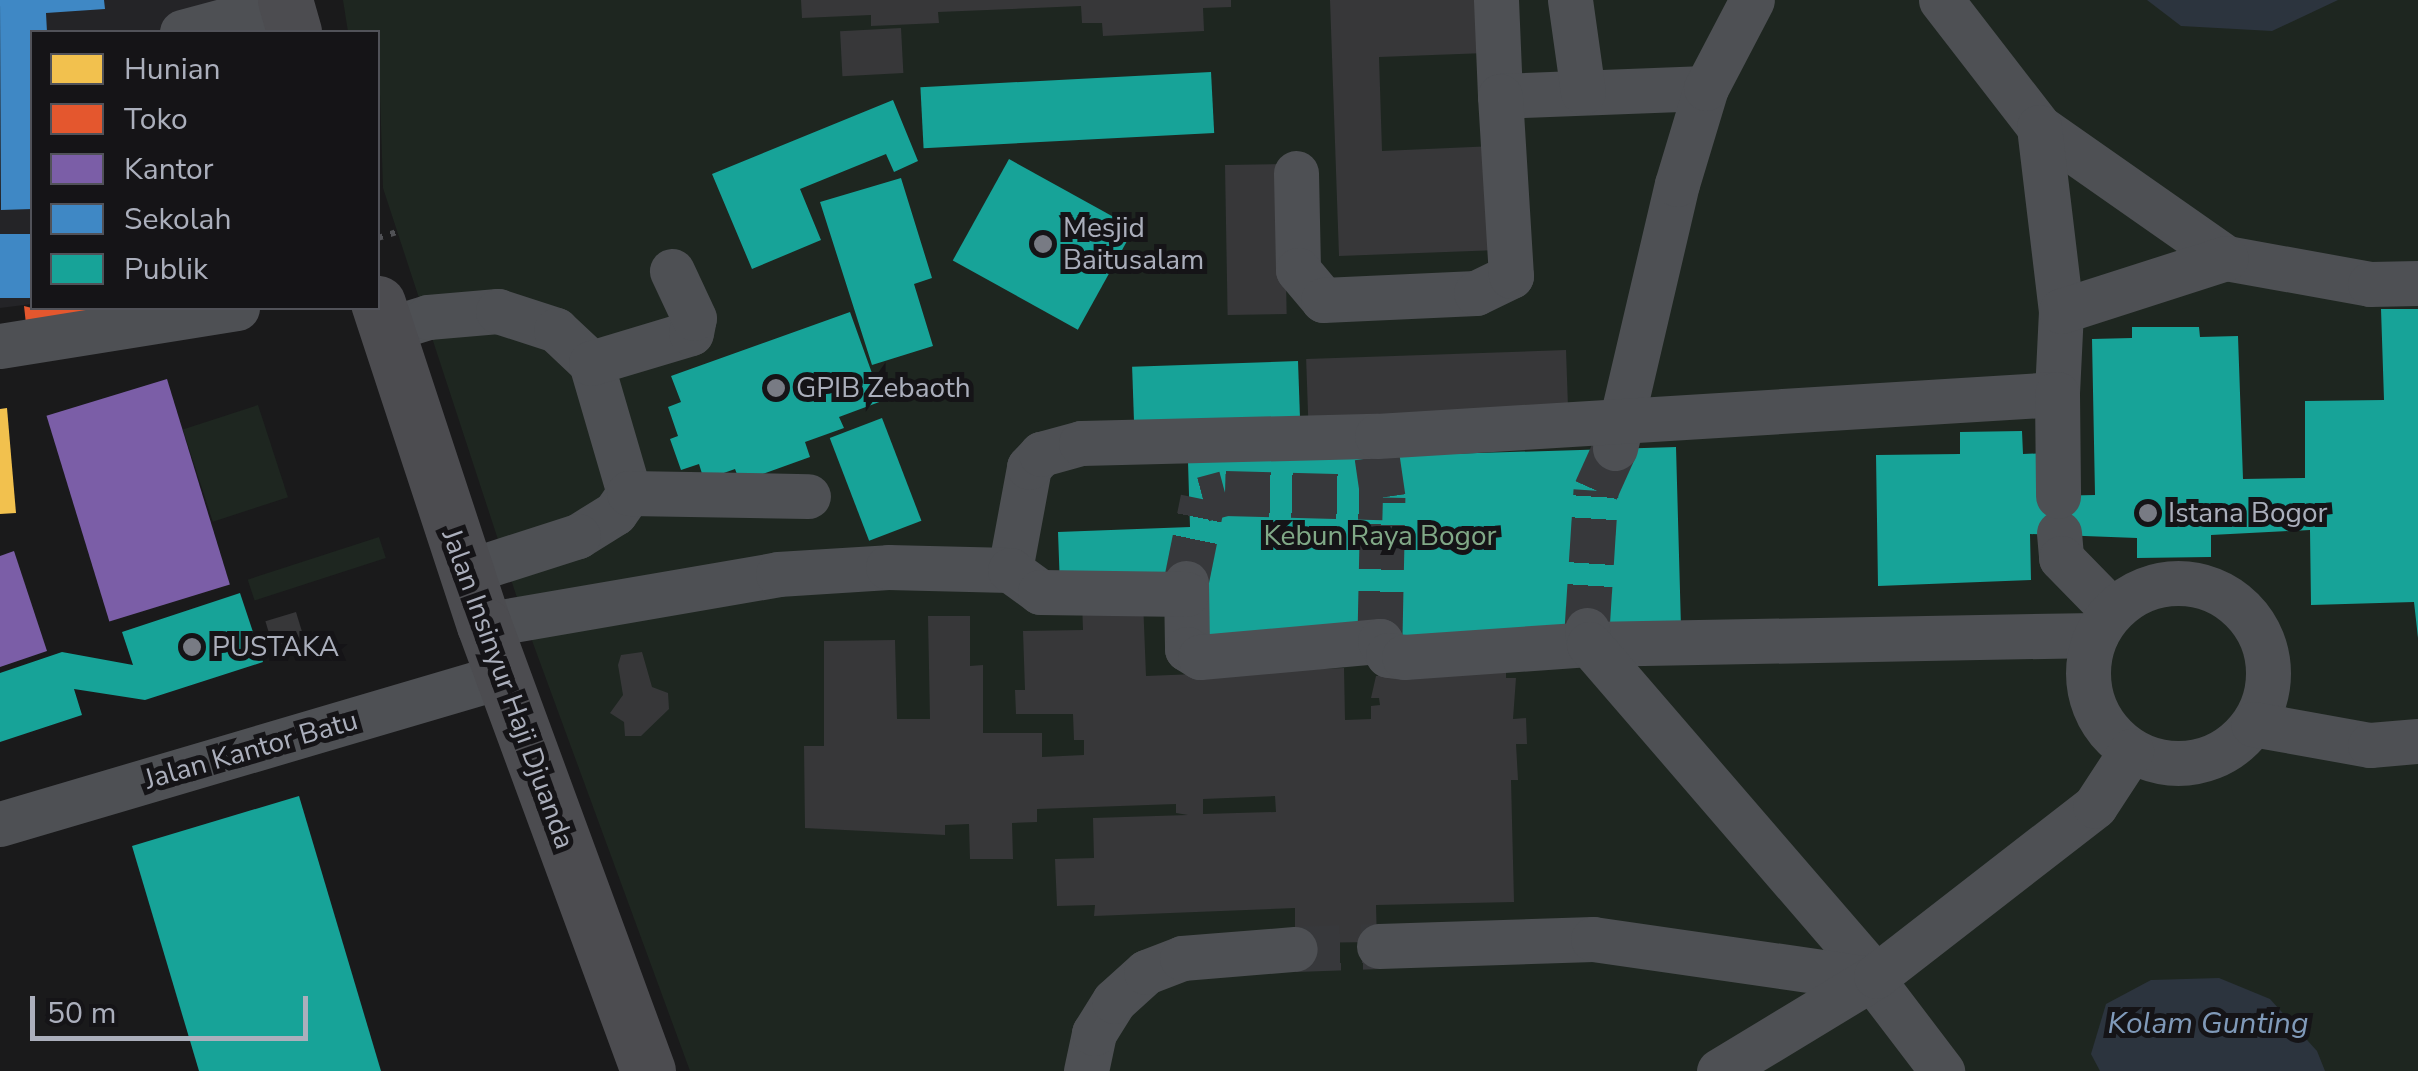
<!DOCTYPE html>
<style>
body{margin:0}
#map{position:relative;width:2418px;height:1071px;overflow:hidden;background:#1a1a1b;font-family:"Nunito Sans",sans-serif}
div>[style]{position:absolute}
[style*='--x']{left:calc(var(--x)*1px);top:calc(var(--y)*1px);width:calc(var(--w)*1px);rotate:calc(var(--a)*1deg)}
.built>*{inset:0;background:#242427}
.green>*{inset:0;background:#1e2620;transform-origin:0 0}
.water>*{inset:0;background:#2c343e}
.homes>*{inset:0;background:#f2c14e}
.shops>*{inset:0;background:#e4572e}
.offices>*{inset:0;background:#7b5ea7;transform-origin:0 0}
.schools>*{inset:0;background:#3f88c5;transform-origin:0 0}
.public>*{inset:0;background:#17a398;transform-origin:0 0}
.building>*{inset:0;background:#373739;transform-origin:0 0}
.minor-tunnel>*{height:45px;margin-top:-22.5px;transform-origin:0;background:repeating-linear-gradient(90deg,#37383b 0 45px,transparent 0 67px)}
.path>*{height:6px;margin-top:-3px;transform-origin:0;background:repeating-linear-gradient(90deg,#505155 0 5px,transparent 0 13px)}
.minor>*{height:45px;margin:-22.5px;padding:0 22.5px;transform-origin:22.5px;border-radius:22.5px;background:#4e5054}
.minor>.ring{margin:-22.5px;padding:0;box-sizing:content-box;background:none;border:45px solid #4e5054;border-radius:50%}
.major>*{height:55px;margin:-27.5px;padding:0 27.5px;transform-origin:27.5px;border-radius:27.5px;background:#4c4c50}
.dots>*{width:28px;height:28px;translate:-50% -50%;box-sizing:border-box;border:5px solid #151417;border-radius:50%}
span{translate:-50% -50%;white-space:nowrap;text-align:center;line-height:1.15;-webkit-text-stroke:10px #151417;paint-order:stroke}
.poi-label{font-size:28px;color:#abafbc}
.left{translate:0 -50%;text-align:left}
.park-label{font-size:28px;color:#81a987}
.street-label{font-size:28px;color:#abafbc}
.water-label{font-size:30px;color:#809ab9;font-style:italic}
.legend{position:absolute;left:30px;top:30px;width:350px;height:280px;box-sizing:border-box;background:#151417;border:2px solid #515259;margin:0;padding:12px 18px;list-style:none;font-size:30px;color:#abafbc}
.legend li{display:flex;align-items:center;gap:20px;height:50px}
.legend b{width:50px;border:2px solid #515259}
.scale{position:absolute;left:30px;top:996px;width:278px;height:45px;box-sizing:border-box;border:5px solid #abafbc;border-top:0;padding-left:12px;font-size:30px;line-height:35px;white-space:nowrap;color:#abafbc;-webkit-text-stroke:8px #151417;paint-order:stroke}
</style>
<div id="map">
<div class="built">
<i style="clip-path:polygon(0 0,243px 0,252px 32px,32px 32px,32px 304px,0 308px)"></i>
</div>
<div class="green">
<i style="clip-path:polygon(343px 0,2418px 0,2418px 1071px,690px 1071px,523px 616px,383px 188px,378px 32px,348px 32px)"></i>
<i style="left:258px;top:405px;width:97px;height:79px;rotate:72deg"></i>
<i style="left:379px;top:537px;width:22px;height:138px;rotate:72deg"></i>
</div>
<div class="water">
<i style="clip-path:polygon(2147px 0,2338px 0,2272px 31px,2181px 26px)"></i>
<i style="clip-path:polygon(2219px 978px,2270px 999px,2317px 1051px,2325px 1071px,2100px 1071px,2091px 1054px,2106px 1004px,2151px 980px)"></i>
</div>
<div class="homes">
<i style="clip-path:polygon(7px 408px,16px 513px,0 514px,0 409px)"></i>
</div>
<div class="shops">
<i style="clip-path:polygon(24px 306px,32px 308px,186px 308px,27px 333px)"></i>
</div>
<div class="offices">
<i style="left:167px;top:379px;width:215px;height:126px;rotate:73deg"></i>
<i style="clip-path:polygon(14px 551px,47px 651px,0 667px,0 556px)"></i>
</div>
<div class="schools">
<i style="clip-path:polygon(0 0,104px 0,105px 9px,46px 13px,47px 32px,32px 32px,32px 209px,1px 210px)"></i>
<i style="left:32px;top:234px;width:64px;height:32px;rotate:90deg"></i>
</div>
<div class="public">
<i style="left:1211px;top:72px;width:61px;height:291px;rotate:87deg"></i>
<i style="clip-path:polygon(893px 100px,918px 161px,894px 172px,886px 154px,800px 189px,821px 240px,752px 269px,712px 174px)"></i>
<i style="left:1009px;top:159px;width:143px;height:116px;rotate:29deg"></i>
<i style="clip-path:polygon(901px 178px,932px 278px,914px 284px,933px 346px,872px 365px,820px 202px)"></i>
<i style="clip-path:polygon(2381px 309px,2418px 309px,2418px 638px,2414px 602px,2311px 605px,2310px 530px,2211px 535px,2211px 557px,2137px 558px,2137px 538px,2030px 534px,2031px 580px,1878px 586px,1876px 455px,1960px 454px,1960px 432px,2022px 431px,2023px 454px,2047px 453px,2048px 496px,2095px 495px,2092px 339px,2132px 338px,2132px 327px,2199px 327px,2200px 337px,2238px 336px,2243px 479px,2305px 478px,2305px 401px,2384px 400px)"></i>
<i style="clip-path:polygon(850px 312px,882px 401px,839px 417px,844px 428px,805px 442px,810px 457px,740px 482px,735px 469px,704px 480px,699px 464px,681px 470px,670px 439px,678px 436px,668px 407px,681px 402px,671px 376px)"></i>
<i style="left:1298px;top:361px;width:73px;height:166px;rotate:88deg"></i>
<i style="left:882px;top:418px;width:110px;height:56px;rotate:69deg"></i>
<i style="clip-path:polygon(1676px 447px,1681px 627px,1194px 643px,1192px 583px,1060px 587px,1058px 532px,1190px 527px,1188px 462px)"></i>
<i style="clip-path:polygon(240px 593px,263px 662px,145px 700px,74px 689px,82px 715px,0 742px,0 673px,62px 652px,133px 665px,122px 632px)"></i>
<i style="clip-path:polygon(299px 796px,381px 1071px,199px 1071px,132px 846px)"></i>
</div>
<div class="building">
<i style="clip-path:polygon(801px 0,1231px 0,1231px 7px,1203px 8px,1204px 31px,1103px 36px,1102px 23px,1082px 23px,1081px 6px,938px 12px,939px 23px,871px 26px,871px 15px,802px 18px)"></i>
<i style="clip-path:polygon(1330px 0,1484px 0,1486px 53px,1379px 57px,1382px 151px,1495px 146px,1499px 250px,1339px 256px)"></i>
<i style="left:901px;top:28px;width:45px;height:61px;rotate:87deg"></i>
<i style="left:1284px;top:164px;width:150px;height:59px;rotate:89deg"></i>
<i style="left:1566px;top:350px;width:59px;height:260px;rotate:88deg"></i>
<i style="clip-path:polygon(evenodd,1143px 600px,1146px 676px,1344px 668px,1345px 720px,1371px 719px,1371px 706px,1380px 705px,1379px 698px,1371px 698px,1376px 676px,1506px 663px,1506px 678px,1516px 678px,1513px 719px,1526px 718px,1527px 744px,1516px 744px,1518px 780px,1511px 780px,1514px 902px,1376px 905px,1377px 942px,1295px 943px,1295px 908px,1094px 916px,1095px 905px,1057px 906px,1055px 859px,1094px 858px,1093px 818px,1188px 815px,1176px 813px,1176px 804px,1037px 809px,1037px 822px,1012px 823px,1013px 859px,970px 859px,969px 824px,945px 825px,945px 835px,805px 828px,804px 746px,824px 746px,824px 641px,895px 640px,897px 719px,930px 719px,928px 616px,970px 616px,970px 666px,983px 665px,983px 733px,1042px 733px,1042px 757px,1084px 755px,1084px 740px,1074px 740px,1073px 714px,1016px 714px,1015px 690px,1025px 690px,1023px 631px,1083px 630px,1082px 602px,1143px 600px,1275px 796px,1276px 812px,1203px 814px,1203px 799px,1275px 796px)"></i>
<i style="left:296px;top:612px;width:37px;height:32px;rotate:73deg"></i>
<i style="clip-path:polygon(642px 652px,652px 687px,668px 693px,669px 709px,641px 736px,625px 736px,624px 722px,610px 713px,623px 695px,618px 665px,621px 655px)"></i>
</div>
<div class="minor-tunnel">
<i style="--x:1186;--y:583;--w:86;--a:-78.6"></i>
<i style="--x:1203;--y:499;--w:23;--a:-15"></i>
<i style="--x:1225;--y:493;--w:158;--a:1.5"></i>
<i style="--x:1383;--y:497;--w:41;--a:-98.3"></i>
<i style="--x:1587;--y:630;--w:140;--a:-86.3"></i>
<i style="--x:1596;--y:490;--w:46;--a:-65.7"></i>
<i style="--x:1380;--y:636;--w:139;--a:-88.8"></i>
<i style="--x:1295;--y:949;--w:84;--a:-2"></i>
</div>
<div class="path">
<i style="--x:378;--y:238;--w:20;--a:-18"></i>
</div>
<div class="minor">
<i style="--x:1496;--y:0;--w:96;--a:87.6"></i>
<i style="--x:1500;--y:96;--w:206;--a:-2.2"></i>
<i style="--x:1570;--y:0;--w:93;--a:82"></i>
<i style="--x:1941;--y:0;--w:160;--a:52.3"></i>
<i style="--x:2039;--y:127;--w:228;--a:35"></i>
<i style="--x:2226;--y:258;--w:146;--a:10.2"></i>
<i style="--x:2370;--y:284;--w:48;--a:-1.2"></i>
<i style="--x:182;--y:32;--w:108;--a:-15.1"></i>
<i style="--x:2039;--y:127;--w:185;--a:83.2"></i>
<i style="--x:2061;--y:311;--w:83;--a:92.8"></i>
<i style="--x:1296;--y:173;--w:97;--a:88.8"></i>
<i style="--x:1298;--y:270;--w:39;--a:50"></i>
<i style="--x:1323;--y:300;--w:153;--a:-2.6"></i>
<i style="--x:1476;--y:293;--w:39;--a:-26"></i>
<i style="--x:1511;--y:276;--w:180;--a:-93.5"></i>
<i style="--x:2061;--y:311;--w:173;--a:-17.8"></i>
<i style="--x:386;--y:330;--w:44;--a:-17.2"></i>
<i style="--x:428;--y:317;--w:70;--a:-4.9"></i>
<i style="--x:498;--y:311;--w:61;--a:18.1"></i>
<i style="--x:556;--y:330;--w:48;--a:43.3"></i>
<i style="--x:591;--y:363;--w:135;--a:73.7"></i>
<i style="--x:629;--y:493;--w:24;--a:125"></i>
<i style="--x:615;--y:513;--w:44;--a:148.1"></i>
<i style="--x:578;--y:536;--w:118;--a:162.2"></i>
<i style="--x:0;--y:346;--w:240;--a:-9.1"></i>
<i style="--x:591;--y:363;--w:104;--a:-16.7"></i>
<i style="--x:691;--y:333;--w:15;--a:-79"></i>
<i style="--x:694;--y:318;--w:52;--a:-115.1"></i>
<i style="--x:1615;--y:448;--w:271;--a:-76.8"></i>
<i style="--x:1677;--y:184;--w:100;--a:-73.2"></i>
<i style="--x:1706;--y:88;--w:99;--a:-62.4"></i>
<i style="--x:629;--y:493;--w:179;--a:1"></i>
<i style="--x:2059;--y:533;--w:25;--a:85"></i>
<i style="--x:2061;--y:558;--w:73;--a:45.6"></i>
<i style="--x:1010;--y:570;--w:105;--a:-79.5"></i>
<i style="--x:1029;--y:467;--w:18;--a:-47"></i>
<i style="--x:1041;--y:454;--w:41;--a:-15.4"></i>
<i style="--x:1081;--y:443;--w:296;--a:-1.4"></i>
<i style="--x:1377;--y:436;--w:681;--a:-3.53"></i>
<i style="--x:2057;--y:394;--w:102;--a:89.4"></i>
<i style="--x:1186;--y:583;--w:66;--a:89.1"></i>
<i style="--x:1187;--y:649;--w:15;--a:32"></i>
<i style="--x:1200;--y:657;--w:181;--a:-5.1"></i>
<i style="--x:1380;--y:641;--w:16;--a:60"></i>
<i style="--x:1388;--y:655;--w:16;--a:7"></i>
<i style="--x:1404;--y:657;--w:185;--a:-4"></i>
<i style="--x:1589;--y:644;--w:507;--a:-1.02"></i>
<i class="ring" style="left:2088px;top:583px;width:135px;height:135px"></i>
<i style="--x:484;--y:625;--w:298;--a:-9.8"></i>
<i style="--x:778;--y:574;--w:110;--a:-3.6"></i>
<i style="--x:888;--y:567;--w:122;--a:1.4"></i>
<i style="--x:1010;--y:570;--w:37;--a:36"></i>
<i style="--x:1040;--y:592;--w:146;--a:0.8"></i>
<i style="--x:1587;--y:630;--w:14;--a:82"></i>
<i style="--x:1589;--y:644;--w:439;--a:49.2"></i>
<i style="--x:2253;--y:724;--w:119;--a:10.2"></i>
<i style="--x:2370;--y:745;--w:48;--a:-4.8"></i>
<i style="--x:0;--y:824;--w:523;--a:-16.43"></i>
<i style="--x:1379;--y:946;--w:214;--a:-1.9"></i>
<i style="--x:1593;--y:939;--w:282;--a:8.2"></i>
<i style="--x:1872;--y:979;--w:116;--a:52.7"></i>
<i style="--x:1086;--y:1071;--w:39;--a:-78"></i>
<i style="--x:1094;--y:1033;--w:38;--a:-58"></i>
<i style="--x:1114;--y:1001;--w:43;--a:-42.2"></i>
<i style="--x:1146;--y:972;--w:39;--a:-21"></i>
<i style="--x:1182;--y:958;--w:113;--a:-4.6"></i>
<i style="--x:1719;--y:1071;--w:184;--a:-31.2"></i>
<i style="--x:1876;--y:976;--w:277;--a:-37.8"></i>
<i style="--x:2095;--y:806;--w:66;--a:-56.8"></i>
</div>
<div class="major">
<i style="--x:285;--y:0;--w:33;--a:74"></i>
<i style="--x:378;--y:303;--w:339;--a:71.8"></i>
<i style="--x:484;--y:625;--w:475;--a:69.8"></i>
</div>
<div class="dots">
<i style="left:1043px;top:244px;background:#787b84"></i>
<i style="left:776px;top:388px;background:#787b84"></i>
<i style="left:2148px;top:513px;background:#787b84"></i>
<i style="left:192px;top:647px;background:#787b84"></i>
</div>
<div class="poi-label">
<span class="left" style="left:1063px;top:244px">Mesjid<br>Baitusalam</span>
<span class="left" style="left:796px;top:388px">GPIB Zebaoth</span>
<span class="left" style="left:2168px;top:513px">Istana Bogor</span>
<span class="left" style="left:212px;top:647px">PUSTAKA</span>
</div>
<div class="park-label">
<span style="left:1380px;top:536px">Kebun Raya Bogor</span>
</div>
<div class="street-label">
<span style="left:508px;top:689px;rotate:70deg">Jalan Insinyur Haji Djuanda</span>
<span style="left:251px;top:750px;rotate:-16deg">Jalan Kantor Batu</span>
</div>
<div class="water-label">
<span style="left:2208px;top:1024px">Kolam Gunting</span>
</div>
<ul class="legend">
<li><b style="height:28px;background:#f2c14e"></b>Hunian</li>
<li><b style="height:28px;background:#e4572e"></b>Toko</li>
<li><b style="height:28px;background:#7b5ea7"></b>Kantor</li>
<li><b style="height:28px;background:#3f88c5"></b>Sekolah</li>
<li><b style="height:28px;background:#17a398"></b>Publik</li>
</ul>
<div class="scale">50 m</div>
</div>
